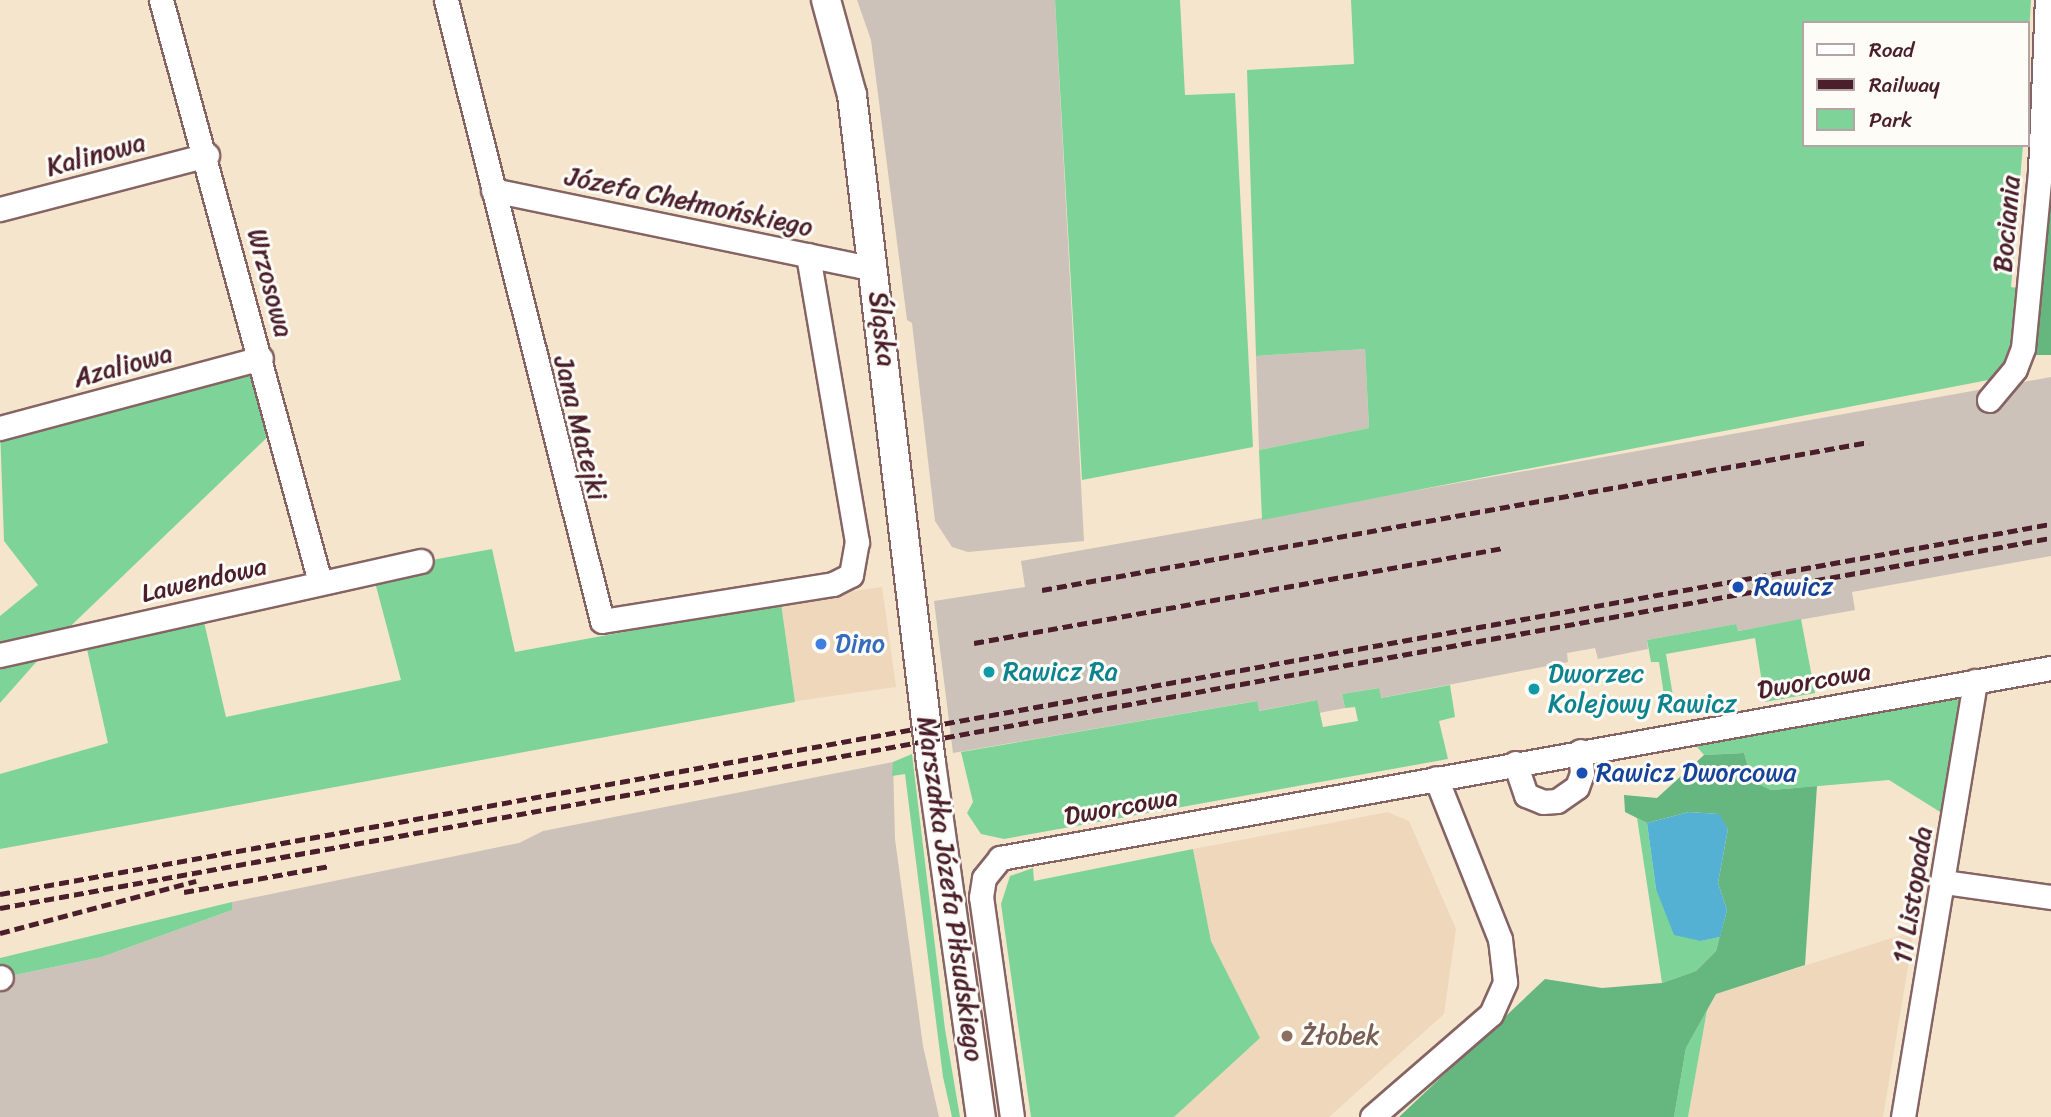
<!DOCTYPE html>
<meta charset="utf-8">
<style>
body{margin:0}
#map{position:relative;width:2051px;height:1117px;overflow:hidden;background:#f5e5cd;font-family:Sriracha,sans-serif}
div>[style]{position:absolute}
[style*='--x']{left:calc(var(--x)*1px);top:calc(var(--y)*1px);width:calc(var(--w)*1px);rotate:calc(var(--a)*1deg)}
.built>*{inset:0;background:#eed7bb;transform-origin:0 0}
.industrial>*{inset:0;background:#ccc2b9}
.green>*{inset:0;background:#7ed498}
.forest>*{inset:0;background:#66b680}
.water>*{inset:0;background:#55b1d3}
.roads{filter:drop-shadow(2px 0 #866464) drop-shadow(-2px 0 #866464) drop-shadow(0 2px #866464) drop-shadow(0 -2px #866464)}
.minor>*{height:23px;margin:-11.5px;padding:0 11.5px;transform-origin:11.5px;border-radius:11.5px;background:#fff}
.tertiary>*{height:28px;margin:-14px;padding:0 14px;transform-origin:14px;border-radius:14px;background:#fff}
.rail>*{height:5px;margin-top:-2.5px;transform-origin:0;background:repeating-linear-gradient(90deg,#4a1f2b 0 10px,transparent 0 15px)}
.dots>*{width:19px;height:19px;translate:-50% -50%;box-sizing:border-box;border:4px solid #fdfcf7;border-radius:50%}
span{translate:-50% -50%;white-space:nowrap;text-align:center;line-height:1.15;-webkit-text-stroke:6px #fdfcf7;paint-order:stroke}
.street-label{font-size:26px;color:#4a1f2b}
.transit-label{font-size:26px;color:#164399}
.left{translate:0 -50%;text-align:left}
.shop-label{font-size:26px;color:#366cbe}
.culture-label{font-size:26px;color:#0d838f}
.education-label{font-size:26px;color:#785e54}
.legend{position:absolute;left:1802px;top:21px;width:228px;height:126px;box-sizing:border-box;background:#fdfcf7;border:2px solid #b5a4a5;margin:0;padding:9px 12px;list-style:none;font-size:21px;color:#4a1f2b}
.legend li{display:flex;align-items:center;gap:14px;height:35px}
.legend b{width:35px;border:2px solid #b5a4a5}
</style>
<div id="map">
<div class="built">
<i style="left:882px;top:587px;width:101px;height:102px;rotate:82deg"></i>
<i style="clip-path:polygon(1388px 812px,1409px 821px,1456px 929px,1444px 1014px,1329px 1117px,1174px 1117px,1260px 1038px,1211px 941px,1193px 849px)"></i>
<i style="clip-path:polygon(1914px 931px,1883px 1117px,1688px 1117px,1707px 1010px,1716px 994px)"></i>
</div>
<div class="industrial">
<i style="clip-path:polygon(857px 0,1055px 0,1084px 541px,968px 552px,952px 547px,935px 521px,912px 323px,907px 320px,871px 40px)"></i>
<i style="clip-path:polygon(1365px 349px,1369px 428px,1259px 450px,1256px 356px)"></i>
<i style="clip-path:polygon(2051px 377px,2051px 556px,1852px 592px,1855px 610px,1737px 631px,1736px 624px,1647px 640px,1648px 649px,1598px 659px,1595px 648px,1567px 653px,1568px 662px,1380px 698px,1378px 688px,1342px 694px,1345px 708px,1319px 713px,1316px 700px,1258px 711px,1256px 701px,953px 753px,934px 601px,1025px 587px,1021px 561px)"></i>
<i style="clip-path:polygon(893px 762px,895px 839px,923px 1046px,939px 1117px,0 1117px,0 978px,102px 957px,232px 910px,232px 902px,519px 843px,543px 831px)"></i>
</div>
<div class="green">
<i style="clip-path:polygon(1055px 0,1180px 0,1185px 95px,1235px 93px,1253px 447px,1082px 480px)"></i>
<i style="clip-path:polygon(1351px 0,2031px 0,2028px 49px,2028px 23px,1804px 23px,1804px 145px,2023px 145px,2011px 287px,2029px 290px,2004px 377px,1262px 520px,1259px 450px,1369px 428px,1365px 349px,1256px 356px,1247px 70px,1354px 64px)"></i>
<i style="clip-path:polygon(261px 358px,279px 426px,53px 643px,0 703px,0 616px,38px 585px,4px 541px,0 428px)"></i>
<i style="clip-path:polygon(492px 549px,515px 652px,781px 603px,795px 702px,0 849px,0 774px,108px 743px,84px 636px,201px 609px,226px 717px,401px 680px,372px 571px)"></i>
<i style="clip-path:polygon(1801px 619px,1815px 693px,1765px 702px,1755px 638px,1666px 654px,1675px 708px,1666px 709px,1659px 662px,1651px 662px,1647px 640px,1736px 624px,1738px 631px)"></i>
<i style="clip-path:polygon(1450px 685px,1455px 717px,1439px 721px,1448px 759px,1004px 839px,981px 834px,967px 813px,973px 802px,961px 752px,1257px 701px,1259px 711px,1317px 700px,1323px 727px,1358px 721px,1355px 707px,1345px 708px,1342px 694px,1379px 688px,1381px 698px)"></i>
<i style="clip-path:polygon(1959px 699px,1970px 712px,1953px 820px,1889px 780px,1771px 790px,1752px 782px,1744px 753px,1704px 755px,1691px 740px)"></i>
<i style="clip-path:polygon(912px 754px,945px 1029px,960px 1117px,952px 1117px,943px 1077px,905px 774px,892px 776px,893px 762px)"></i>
<i style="clip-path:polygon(1637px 818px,1647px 823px,1656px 889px,1701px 941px,1720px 937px,1716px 951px,1696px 971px,1662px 983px)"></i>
<i style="clip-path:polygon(1193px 849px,1211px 941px,1260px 1038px,1174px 1117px,1031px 1117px,1001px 904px,1010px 876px,1033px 868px,1034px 881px)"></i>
<i style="clip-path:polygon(232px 902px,232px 910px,102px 957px,0 978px,0 958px)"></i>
<i style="clip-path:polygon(1707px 1010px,1688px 1117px,1674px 1117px,1686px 1048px)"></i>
</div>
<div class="forest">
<i style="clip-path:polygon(2051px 171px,2051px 355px,2034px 355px,2023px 348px)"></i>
<i style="clip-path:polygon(1744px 753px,1752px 781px,1771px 790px,1817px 786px,1805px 965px,1716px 994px,1686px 1048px,1674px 1117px,1399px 1117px,1545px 979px,1602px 988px,1662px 983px,1696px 971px,1716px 951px,1727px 910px,1718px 883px,1728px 829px,1718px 814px,1689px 812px,1647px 823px,1625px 812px,1624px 795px,1657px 798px,1704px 755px)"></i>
</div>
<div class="water">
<i style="clip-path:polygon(1689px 812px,1719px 814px,1728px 829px,1718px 883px,1727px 910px,1720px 937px,1701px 941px,1674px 935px,1656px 889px,1647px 823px)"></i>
</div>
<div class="roads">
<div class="minor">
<i style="--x:161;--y:0;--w:603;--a:74.72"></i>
<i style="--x:446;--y:0;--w:640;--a:75.9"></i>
<i style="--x:602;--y:621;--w:234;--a:-9.1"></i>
<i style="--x:833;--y:584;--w:20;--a:-27"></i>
<i style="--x:851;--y:575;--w:34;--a:-80"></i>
<i style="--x:857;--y:542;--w:291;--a:-99.7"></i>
<i style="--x:493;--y:190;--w:389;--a:11.7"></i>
<i style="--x:0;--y:209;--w:214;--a:-14.6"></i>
<i style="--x:1989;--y:400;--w:40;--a:-50"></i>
<i style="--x:2015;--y:369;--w:22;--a:-69"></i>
<i style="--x:2023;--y:348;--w:178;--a:-84.5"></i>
<i style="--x:2040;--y:171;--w:171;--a:-87.7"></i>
<i style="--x:0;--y:428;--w:270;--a:-15"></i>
<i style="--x:0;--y:655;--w:431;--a:-12.6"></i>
<i style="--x:1515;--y:763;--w:34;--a:71"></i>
<i style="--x:1526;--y:795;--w:18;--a:22"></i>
<i style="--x:1543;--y:802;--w:14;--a:-4"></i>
<i style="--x:1557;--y:801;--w:24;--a:-35"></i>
<i style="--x:1577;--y:787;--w:15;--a:-70"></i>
<i style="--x:1582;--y:773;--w:22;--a:-95"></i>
<i style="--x:1944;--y:882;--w:108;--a:8"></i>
<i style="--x:0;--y:978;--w:1;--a:-45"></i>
<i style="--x:1012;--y:1117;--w:222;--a:-98"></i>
<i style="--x:981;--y:897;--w:19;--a:-81"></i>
<i style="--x:984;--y:878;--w:26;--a:-51"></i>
<i style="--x:1000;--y:858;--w:1068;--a:-10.25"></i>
<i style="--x:1372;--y:1117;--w:157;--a:-40.9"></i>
<i style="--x:1491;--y:1014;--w:35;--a:-66"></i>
<i style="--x:1505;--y:982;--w:43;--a:-96.6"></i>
<i style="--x:1500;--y:939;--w:173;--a:-111.7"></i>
<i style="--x:1903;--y:1117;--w:442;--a:-80.6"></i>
</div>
<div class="tertiary">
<i style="--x:826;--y:0;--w:98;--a:74.7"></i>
<i style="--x:852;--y:95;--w:673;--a:83.26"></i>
<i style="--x:931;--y:763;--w:358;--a:82"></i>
</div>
</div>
<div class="rail">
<i style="--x:1042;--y:590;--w:840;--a:-10.15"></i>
<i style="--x:974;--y:643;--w:537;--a:-10.18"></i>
<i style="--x:184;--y:892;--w:148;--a:-10.1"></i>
<i style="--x:0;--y:894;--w:2084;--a:-10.23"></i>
<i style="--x:0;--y:908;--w:2084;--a:-10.23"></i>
<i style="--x:0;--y:933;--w:203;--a:-14.9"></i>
</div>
<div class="dots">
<i style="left:1738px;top:587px;background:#1a4fb4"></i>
<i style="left:821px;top:644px;background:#3f7fe0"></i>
<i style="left:989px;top:672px;background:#0f9aa8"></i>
<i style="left:1534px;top:689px;background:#0f9aa8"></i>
<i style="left:1582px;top:773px;background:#1a4fb4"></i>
<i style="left:1287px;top:1036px;background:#8d6e63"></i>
</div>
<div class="street-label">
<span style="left:96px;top:155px;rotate:-15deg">Kalinowa</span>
<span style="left:689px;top:202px;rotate:12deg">Józefa Chełmońskiego</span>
<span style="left:2007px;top:224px;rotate:-85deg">Bociania</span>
<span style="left:270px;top:283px;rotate:75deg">Wrzosowa</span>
<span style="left:882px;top:329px;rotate:83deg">Śląska</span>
<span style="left:123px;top:366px;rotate:-15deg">Azaliowa</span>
<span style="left:580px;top:428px;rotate:76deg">Jana Matejki</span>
<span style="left:204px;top:580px;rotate:-13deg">Lawendowa</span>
<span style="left:1814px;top:681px;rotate:-10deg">Dworcowa</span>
<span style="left:1121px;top:807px;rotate:-10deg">Dworcowa</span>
<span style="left:950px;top:889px;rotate:82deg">Marszałka Józefa Piłsudskiego</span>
<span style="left:1913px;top:895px;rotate:-81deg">11 Listopada</span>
</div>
<div class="transit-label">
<span class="left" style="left:1754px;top:587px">Rawicz</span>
<span class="left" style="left:1596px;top:773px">Rawicz Dworcowa</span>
</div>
<div class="shop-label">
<span class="left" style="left:835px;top:644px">Dino</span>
</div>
<div class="culture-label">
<span class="left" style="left:1003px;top:672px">Rawicz Ra</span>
<span class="left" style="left:1548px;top:689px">Dworzec<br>Kolejowy Rawicz</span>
</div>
<div class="education-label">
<span class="left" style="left:1301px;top:1036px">Żłobek</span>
</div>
<ul class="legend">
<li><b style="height:9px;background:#fff"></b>Road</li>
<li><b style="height:9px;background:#4a1f2b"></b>Railway</li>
<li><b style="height:19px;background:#7ed498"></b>Park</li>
</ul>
</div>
